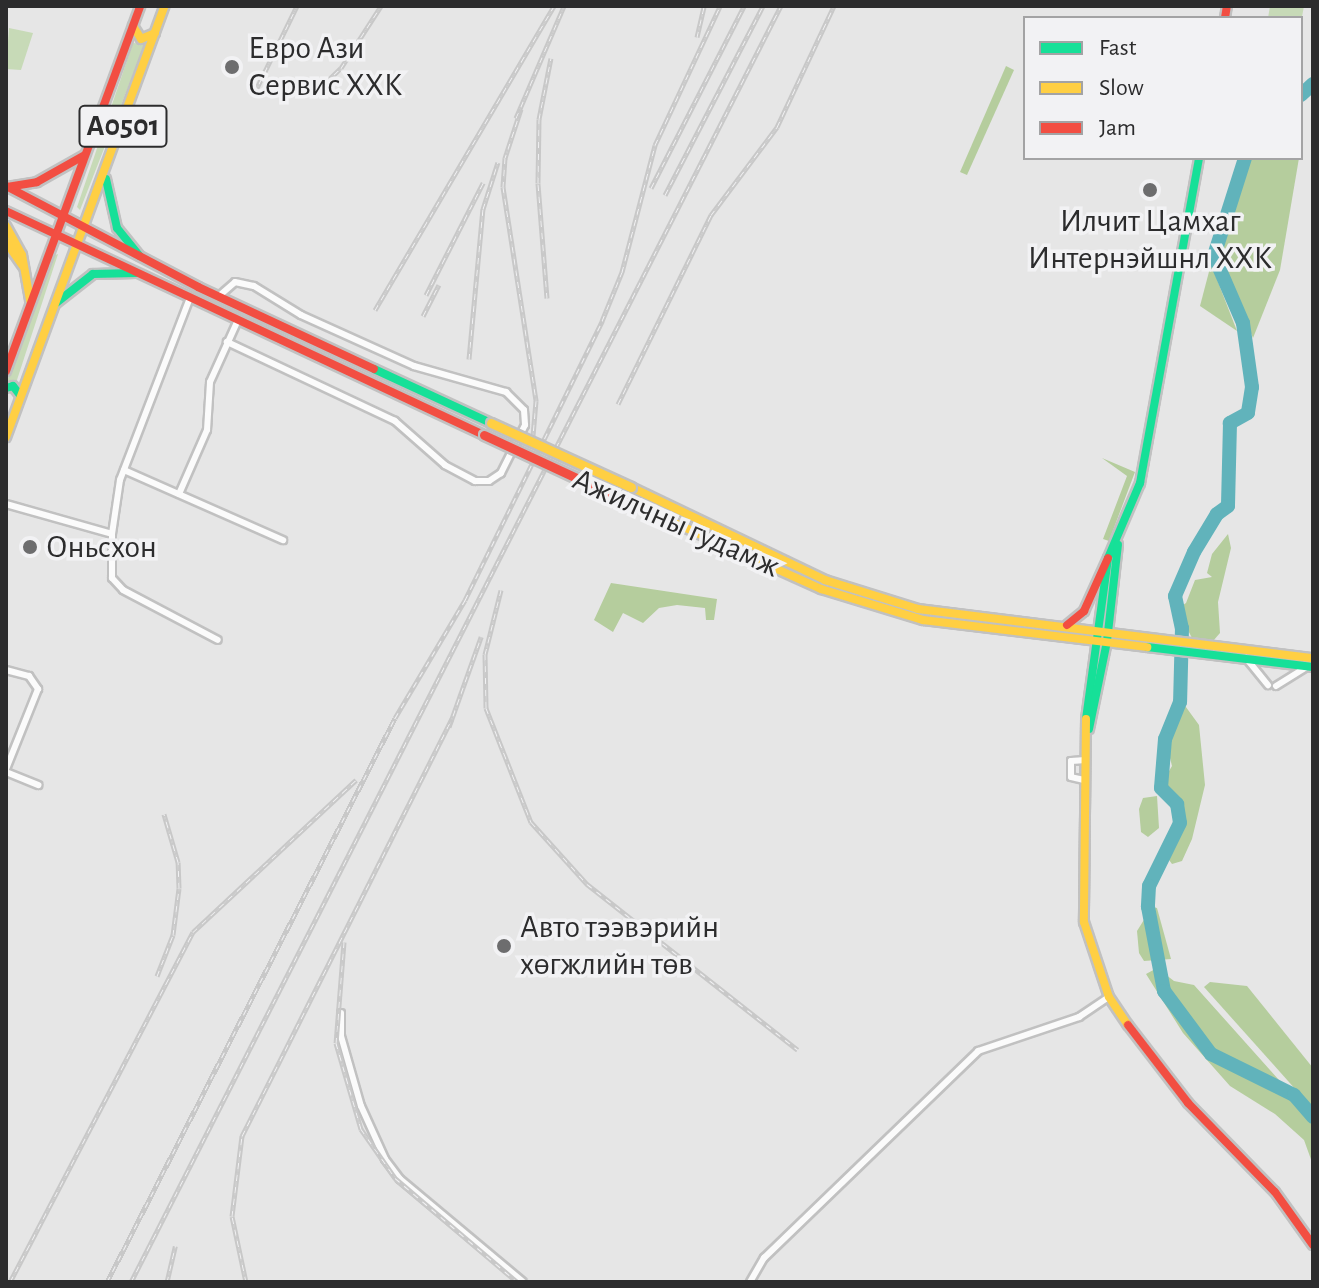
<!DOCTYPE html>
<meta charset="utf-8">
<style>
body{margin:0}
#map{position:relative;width:1319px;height:1288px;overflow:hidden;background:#e6e6e6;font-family:"Alegreya Sans",sans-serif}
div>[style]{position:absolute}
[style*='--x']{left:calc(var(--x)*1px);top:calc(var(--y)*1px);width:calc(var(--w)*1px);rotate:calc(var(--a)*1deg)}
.green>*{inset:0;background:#c7dab7}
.forest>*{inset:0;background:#b5cd9d}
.river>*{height:14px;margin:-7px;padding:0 7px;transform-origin:7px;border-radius:7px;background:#61b3bb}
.roads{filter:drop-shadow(2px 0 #c1c1c1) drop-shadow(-2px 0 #c1c1c1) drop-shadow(0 2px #c1c1c1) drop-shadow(0 -2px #c1c1c1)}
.street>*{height:6px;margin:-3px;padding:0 3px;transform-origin:3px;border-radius:3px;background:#fbfbfb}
.fast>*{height:8px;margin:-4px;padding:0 4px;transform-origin:4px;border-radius:4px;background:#16e098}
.slow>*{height:8px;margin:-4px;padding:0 4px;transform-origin:4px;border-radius:4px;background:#ffcf43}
.jam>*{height:8px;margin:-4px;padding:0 4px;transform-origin:4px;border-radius:4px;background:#f24e42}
.rail>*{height:5px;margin-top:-2.5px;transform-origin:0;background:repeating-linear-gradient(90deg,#f2f2f4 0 6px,#c8c8c8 0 12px);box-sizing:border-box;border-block:2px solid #c8c8c8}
.bridges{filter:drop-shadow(2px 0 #c1c1c1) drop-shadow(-2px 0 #c1c1c1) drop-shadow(0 2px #c1c1c1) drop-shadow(0 -2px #c1c1c1)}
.slow-bridge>*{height:9px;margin:-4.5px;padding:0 4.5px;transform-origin:4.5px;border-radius:4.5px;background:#ffcf43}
.jam-bridge>*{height:9px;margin:-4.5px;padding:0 4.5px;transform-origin:4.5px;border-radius:4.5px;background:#f24e42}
.dots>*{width:22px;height:22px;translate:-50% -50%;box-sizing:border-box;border:4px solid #f2f2f4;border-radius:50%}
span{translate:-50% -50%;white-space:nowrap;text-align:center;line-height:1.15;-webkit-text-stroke:7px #f2f2f4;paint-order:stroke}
.shield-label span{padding:2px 6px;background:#f2f2f4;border:2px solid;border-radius:6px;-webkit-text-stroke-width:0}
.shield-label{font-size:30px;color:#2c2c2d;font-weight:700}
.poi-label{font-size:32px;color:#2c2c2d}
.left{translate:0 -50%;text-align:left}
.street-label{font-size:32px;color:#2c2c2d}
.frame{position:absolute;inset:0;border:8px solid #2c2c2d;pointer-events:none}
.legend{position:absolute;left:1023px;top:16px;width:280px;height:144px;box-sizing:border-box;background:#f2f2f4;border:2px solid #a3a3a4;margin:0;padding:10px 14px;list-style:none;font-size:24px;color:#2c2c2d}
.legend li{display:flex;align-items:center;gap:16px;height:40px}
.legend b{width:40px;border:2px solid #a3a3a4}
</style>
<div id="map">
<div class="green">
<i style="clip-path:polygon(1270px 6px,1304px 6px,1301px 22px,1301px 18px,1268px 18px)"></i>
<i style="clip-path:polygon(9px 28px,33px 33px,21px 70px,6px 69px)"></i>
<i style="clip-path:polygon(133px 43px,145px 44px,80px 210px,77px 207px)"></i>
<i style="clip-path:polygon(58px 254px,16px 383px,7px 381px,55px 255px)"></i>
</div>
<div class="forest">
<i style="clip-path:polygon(1006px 66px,1014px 70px,967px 175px,960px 172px)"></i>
<i style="clip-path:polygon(1249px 158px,1299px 158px,1280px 270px,1253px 338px,1218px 254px)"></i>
<i style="clip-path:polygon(1211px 264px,1237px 331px,1200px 306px)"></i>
<i style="clip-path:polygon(1102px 458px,1135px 472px,1109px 541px,1103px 539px,1127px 476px)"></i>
<i style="clip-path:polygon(1228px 534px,1231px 548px,1218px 602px,1220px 633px,1213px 641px,1192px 638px,1177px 609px,1186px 603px,1195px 580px,1212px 577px,1207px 573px,1212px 554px)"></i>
<i style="clip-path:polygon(611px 583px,717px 599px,714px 620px,706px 620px,705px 608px,677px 605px,659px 608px,643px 623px,623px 613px,613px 632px,594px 620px)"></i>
<i style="clip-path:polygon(1177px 677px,1183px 703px,1199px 725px,1205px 785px,1192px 839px,1182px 861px,1172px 864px,1164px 853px,1174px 836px,1177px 811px,1158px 790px,1172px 766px,1166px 742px,1181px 716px,1175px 705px)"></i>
<i style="clip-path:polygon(1157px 796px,1159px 828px,1148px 837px,1141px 832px,1139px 809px,1143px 798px)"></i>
<i style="clip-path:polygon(1152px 907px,1157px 908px,1171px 959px,1144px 961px,1139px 953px,1137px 931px)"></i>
<i style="clip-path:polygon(1157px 968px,1174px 981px,1194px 985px,1313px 1118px,1313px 1165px,1304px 1140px,1275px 1114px,1230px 1086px,1183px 1033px,1146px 974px)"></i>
<i style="clip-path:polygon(1210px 982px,1247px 986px,1313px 1068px,1313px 1109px,1204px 987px)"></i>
</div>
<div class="river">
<i style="--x:1301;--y:95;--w:16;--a:-43"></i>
<i style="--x:1245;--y:158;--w:103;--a:107.6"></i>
<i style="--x:1214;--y:256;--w:73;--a:66.6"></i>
<i style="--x:1243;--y:323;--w:65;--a:82"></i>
<i style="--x:1252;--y:387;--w:26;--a:99"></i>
<i style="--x:1248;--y:413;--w:21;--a:151"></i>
<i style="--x:1230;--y:423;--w:83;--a:91.4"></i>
<i style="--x:1228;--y:506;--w:14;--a:144"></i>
<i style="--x:1217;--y:514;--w:44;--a:121.2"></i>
<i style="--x:1194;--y:552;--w:48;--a:113.4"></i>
<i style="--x:1175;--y:596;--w:33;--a:78"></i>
<i style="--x:1182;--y:628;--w:74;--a:91.5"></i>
<i style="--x:1180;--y:702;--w:40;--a:112"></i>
<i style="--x:1165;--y:739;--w:49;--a:94.7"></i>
<i style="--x:1161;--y:788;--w:23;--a:45"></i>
<i style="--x:1177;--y:804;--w:19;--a:81"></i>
<i style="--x:1180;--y:823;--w:70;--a:116.2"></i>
<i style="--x:1149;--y:886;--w:21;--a:93"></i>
<i style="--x:1148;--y:907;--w:86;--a:79.2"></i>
<i style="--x:1164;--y:991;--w:79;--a:53.3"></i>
<i style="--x:1211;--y:1054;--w:93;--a:26.3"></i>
<i style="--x:1294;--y:1095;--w:29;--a:49"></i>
</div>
<div class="roads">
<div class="street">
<i style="--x:219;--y:296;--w:21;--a:-41"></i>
<i style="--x:235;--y:282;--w:19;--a:12"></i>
<i style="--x:254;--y:286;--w:55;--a:31.7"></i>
<i style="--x:301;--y:315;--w:124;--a:24.3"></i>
<i style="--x:414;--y:366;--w:96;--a:15.8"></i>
<i style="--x:506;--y:392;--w:25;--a:45"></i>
<i style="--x:524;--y:410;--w:15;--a:86"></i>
<i style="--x:525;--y:425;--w:54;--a:116.6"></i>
<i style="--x:501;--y:473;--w:14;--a:146"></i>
<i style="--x:489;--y:481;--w:14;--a:180"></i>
<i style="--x:475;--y:481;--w:34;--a:-152"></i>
<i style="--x:445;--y:465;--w:67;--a:-138.7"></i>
<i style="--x:395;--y:421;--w:186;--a:-154.8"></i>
<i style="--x:124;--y:470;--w:174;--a:23.8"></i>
<i style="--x:179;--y:494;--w:70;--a:-66.4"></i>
<i style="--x:207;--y:430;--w:48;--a:-86.4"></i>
<i style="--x:210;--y:382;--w:68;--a:-65.7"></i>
<i style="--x:6;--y:504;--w:110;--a:15.8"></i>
<i style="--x:112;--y:534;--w:55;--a:-81.6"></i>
<i style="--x:120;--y:480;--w:195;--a:-69"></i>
<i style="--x:112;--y:534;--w:44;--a:90"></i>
<i style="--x:112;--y:578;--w:16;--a:47"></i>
<i style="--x:123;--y:590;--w:107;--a:27.8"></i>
<i style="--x:1246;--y:658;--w:35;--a:51"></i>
<i style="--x:6;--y:670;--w:24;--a:15"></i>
<i style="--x:29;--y:676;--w:16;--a:55"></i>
<i style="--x:38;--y:689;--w:86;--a:111.8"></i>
<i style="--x:1276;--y:686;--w:36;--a:-32"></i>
<i style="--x:6;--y:772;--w:35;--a:22"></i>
<i style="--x:1084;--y:780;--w:13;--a:-167"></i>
<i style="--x:1071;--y:777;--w:16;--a:-90"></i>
<i style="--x:1071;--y:761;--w:15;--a:-4"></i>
<i style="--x:341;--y:1013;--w:23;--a:90"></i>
<i style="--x:341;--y:1036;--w:73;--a:74.1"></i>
<i style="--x:361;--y:1106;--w:58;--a:65.6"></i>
<i style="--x:385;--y:1159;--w:25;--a:53"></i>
<i style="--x:400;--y:1179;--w:160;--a:39.9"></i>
<i style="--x:750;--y:1282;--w:28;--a:-60"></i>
<i style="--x:764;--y:1258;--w:298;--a:-44"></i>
<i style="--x:978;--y:1051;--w:107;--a:-18.6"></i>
<i style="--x:1079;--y:1017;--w:36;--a:-34"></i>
</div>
<div class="fast">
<i style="--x:106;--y:179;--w:50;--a:77.3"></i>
<i style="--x:117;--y:228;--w:36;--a:51"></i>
<i style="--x:56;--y:303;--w:47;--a:-38.1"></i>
<i style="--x:93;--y:274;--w:43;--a:-1.3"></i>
<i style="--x:374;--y:369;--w:129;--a:24.8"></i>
<i style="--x:6;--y:388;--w:7;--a:-16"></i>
<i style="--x:13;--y:386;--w:11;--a:52"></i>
<i style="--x:1147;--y:647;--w:167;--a:6.9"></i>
<i style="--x:1086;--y:719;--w:162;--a:-82.2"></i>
<i style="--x:1108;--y:558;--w:82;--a:-66.9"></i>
<i style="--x:1140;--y:483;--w:330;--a:-79.7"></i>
<i style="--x:1089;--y:729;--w:90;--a:-78.4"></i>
<i style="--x:1107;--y:641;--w:97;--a:-83.5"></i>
</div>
<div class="slow">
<i style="--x:133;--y:26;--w:15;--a:58"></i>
<i style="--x:141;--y:39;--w:15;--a:-23"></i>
<i style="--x:6;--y:226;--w:33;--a:61"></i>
<i style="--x:22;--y:255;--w:46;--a:79.9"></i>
<i style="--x:6;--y:242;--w:29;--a:55"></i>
<i style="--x:6;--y:437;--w:459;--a:-69.8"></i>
<i style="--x:631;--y:487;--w:215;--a:25.6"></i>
<i style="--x:825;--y:580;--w:97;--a:17.3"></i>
<i style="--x:918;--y:609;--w:398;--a:7.1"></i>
<i style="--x:626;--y:501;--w:214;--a:24.3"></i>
<i style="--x:821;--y:589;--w:107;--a:16.9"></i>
<i style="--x:923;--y:620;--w:226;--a:6.9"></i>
<i style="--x:1086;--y:719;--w:203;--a:90.6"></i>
<i style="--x:1084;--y:922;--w:79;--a:71.6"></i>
<i style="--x:1109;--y:997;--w:34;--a:56"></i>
</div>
<div class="jam">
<i style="--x:1225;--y:18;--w:12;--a:-81"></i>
<i style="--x:6;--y:186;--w:217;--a:27.7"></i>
<i style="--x:198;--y:287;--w:194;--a:25"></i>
<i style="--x:7;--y:187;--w:30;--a:-9"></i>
<i style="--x:37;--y:182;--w:55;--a:-29.4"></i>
<i style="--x:6;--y:211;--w:528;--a:25.11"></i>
<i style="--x:6;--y:371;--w:389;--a:-69.8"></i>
<i style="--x:1067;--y:625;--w:22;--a:-39"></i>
<i style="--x:1084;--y:611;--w:58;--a:-65.6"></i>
<i style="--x:1128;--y:1025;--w:98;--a:52.4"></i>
<i style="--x:1188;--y:1103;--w:124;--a:45.7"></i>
<i style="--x:1275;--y:1192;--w:65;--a:54.4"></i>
</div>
</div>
<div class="rail">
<i style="--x:697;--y:37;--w:32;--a:-77"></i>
<i style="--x:317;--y:91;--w:33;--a:-44"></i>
<i style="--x:341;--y:68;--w:74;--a:-57.2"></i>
<i style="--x:254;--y:94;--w:98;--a:-64"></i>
<i style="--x:521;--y:109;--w:52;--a:108.1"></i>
<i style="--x:505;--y:158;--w:29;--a:94"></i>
<i style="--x:503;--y:187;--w:217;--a:81.2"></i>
<i style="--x:536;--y:401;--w:47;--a:94.9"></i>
<i style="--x:516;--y:118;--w:122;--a:-66.8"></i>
<i style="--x:651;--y:188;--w:204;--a:-62.9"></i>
<i style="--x:665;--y:195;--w:213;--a:-62.6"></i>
<i style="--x:426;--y:295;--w:126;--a:-63"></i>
<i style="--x:547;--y:298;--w:115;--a:-94.5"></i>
<i style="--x:538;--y:183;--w:64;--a:-89.1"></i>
<i style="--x:539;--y:119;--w:62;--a:-78.9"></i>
<i style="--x:375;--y:310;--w:353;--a:-59.5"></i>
<i style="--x:423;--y:316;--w:35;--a:-63"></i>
<i style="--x:469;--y:359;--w:151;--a:-84.7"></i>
<i style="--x:483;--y:209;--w:49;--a:-72.3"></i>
<i style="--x:618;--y:404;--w:211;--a:-63.8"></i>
<i style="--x:711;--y:215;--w:110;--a:-53.1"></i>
<i style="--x:777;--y:127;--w:134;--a:-64.8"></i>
<i style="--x:501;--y:590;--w:66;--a:104"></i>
<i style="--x:485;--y:654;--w:54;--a:88.9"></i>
<i style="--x:486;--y:708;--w:123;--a:68.5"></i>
<i style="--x:531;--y:822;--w:84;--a:47.9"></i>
<i style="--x:587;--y:884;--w:268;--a:38.2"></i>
<i style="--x:449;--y:727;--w:96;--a:-70.4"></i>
<i style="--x:344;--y:942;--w:101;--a:94.5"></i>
<i style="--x:336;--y:1043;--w:90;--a:73.8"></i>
<i style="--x:361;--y:1129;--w:60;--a:55.2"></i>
<i style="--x:395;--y:1178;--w:160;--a:40.4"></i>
<i style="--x:157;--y:976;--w:44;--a:-68.7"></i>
<i style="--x:173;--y:935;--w:47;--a:-82.7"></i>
<i style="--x:179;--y:888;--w:26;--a:-92"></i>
<i style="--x:178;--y:862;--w:50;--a:-106.3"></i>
<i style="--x:10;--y:1282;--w:395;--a:-62.4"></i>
<i style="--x:193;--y:932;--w:223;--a:-43"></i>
<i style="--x:107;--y:1282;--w:633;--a:-62.95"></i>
<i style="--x:395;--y:718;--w:137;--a:-59.3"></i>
<i style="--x:465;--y:600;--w:311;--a:-63.8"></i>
<i style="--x:602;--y:321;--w:53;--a:-67.8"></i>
<i style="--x:622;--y:272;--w:131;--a:-75.4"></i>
<i style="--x:655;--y:145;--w:153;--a:-64.9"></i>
<i style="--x:131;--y:1282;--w:1432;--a:-63.01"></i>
<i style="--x:167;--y:1282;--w:37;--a:-77"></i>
<i style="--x:246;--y:1282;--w:67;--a:-102"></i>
<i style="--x:232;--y:1216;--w:81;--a:-82.9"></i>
<i style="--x:242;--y:1136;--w:467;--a:-63.3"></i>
</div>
<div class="bridges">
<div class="slow-bridge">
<i style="--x:491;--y:423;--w:154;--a:24.6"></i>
</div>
<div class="jam-bridge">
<i style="--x:484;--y:435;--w:157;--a:24.9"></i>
</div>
</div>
<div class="dots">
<i style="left:232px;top:67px;background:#6d6d6e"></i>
<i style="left:1150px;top:190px;background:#6d6d6e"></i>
<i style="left:30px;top:547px;background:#6d6d6e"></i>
<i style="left:504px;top:946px;background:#6d6d6e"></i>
</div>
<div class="shield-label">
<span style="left:123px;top:126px">A0501</span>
</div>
<div class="poi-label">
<span class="left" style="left:248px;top:67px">Евро Ази<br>Сервис ХХК</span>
<span style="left:1150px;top:240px">Илчит Цамхаг<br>Интернэйшнл ХХК</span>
<span class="left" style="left:46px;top:547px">Оньсхон</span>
<span class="left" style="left:520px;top:946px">Авто тээвэрийн<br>хөгжлийн төв</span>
</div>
<div class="street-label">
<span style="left:676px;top:523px;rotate:24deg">Ажилчны гудамж</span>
</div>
<div class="frame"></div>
<ul class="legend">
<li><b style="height:10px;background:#16e098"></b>Fast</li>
<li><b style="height:10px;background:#ffcf43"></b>Slow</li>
<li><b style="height:10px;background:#f24e42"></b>Jam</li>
</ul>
</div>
